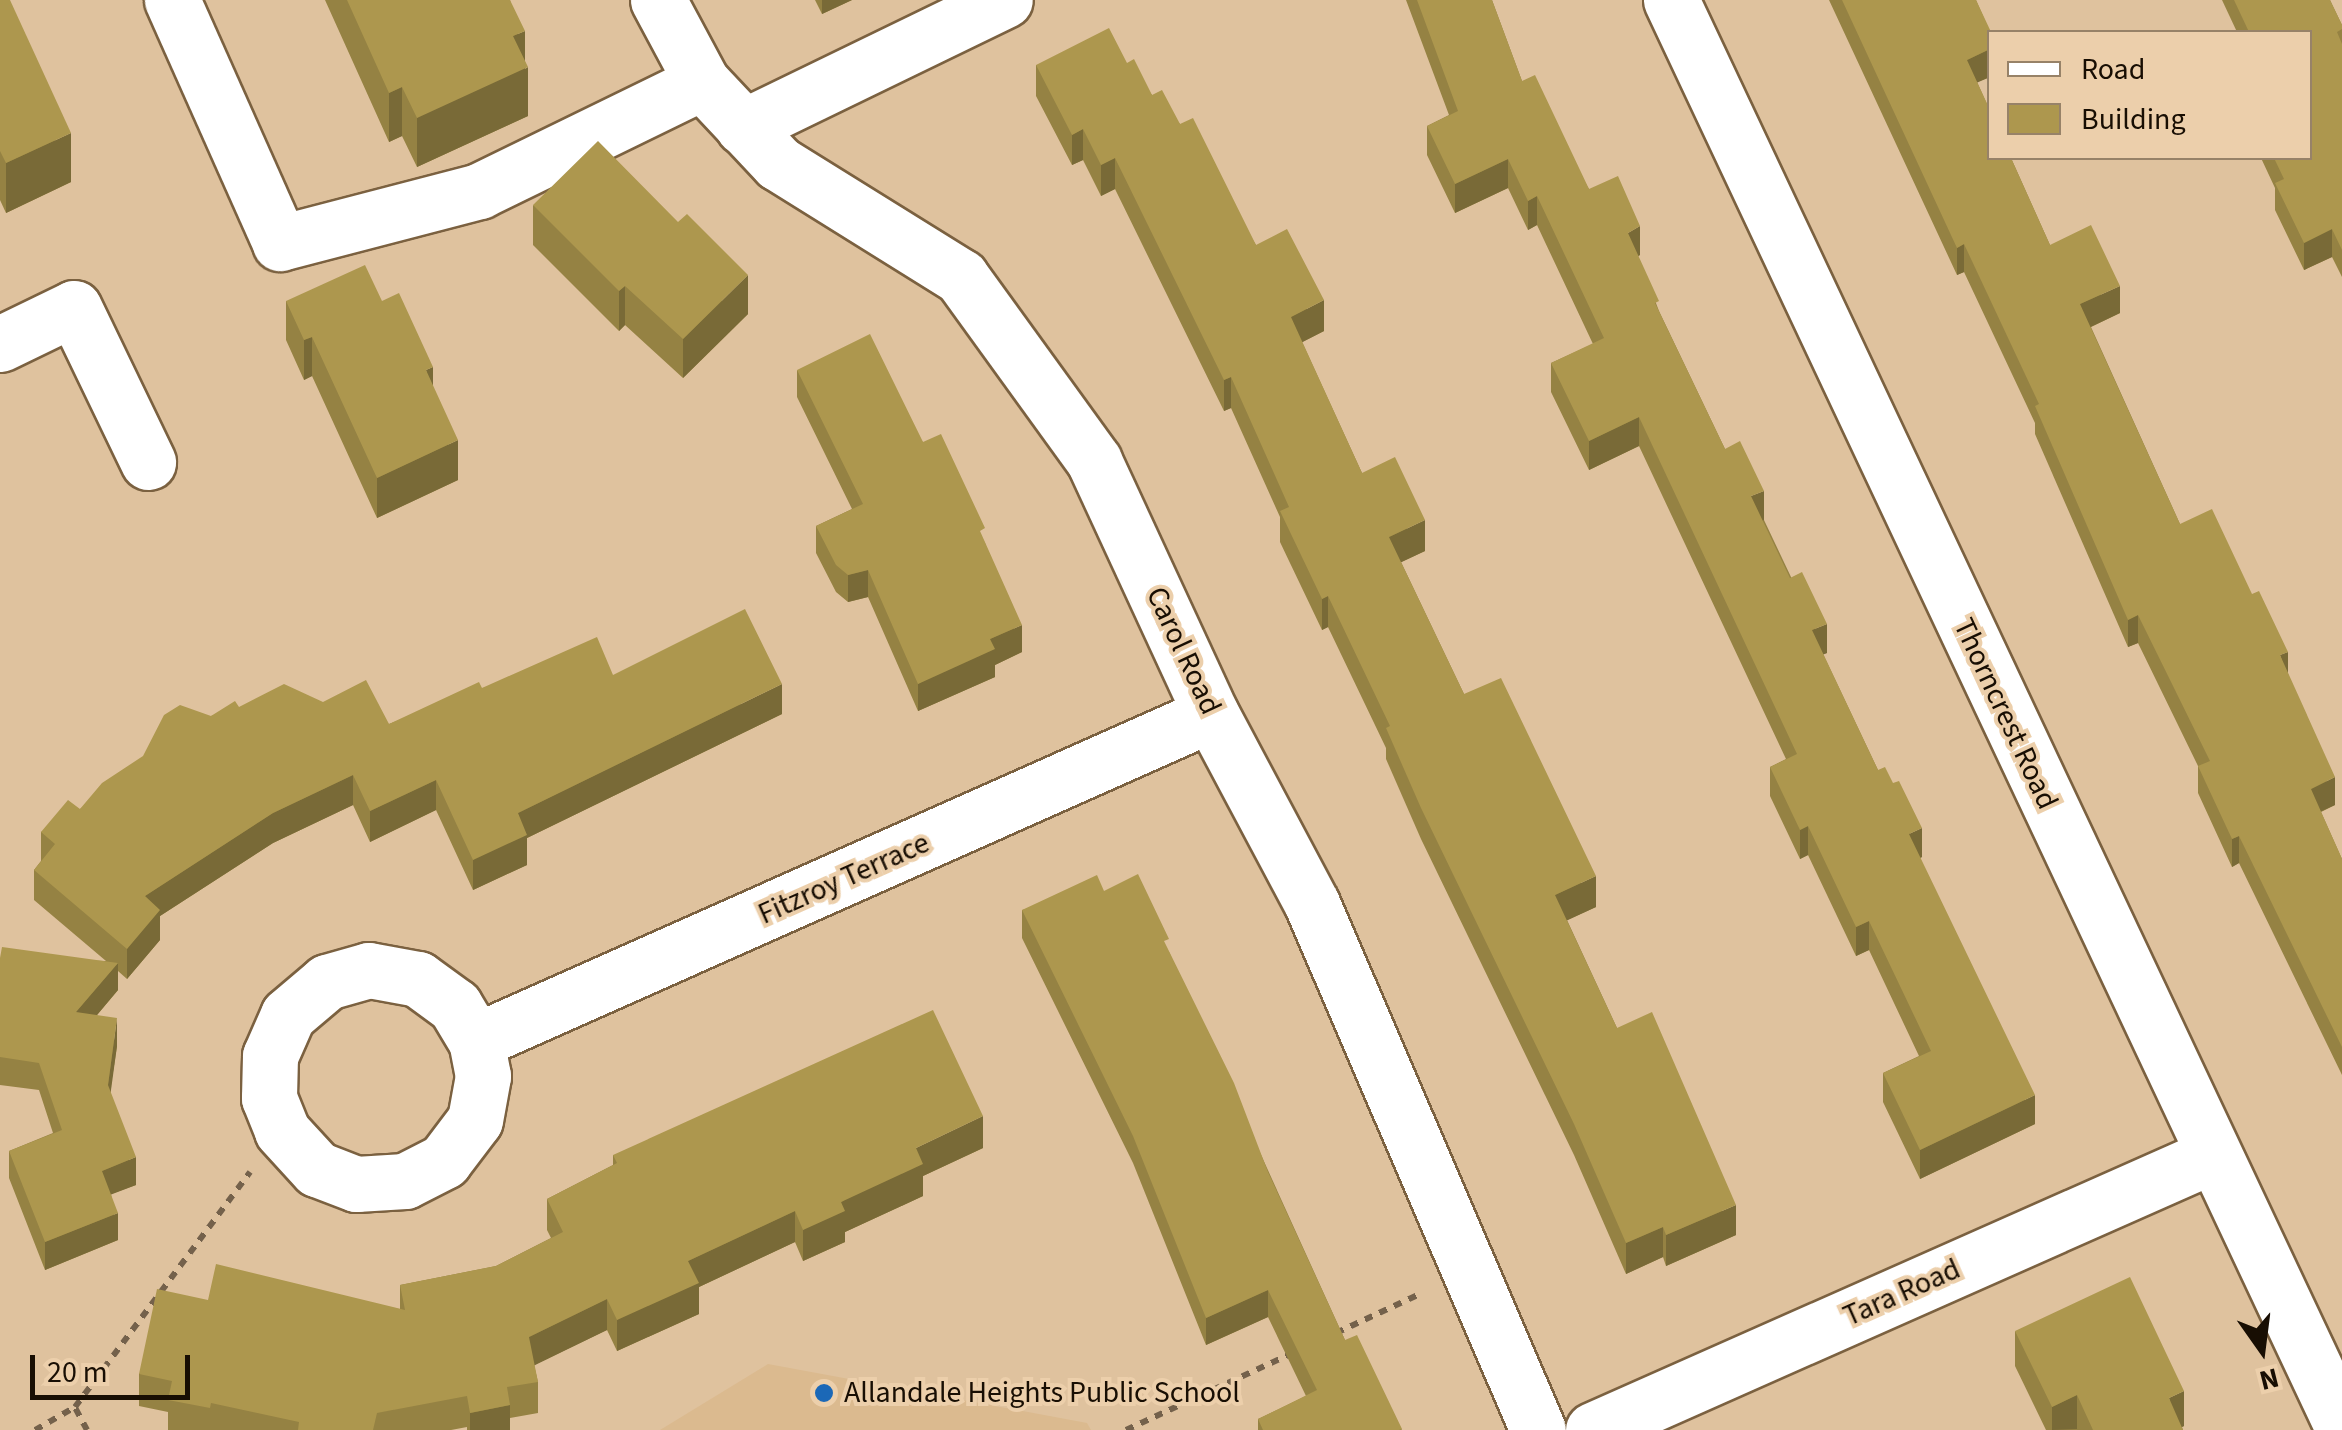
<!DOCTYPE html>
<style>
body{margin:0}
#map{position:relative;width:2342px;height:1430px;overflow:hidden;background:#dfc29e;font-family:"Source Sans 3",sans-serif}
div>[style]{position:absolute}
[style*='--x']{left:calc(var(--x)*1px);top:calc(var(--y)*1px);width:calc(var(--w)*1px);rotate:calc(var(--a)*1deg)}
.built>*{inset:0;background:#dbba8f}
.path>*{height:6px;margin-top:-3px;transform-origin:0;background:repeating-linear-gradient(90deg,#74614b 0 8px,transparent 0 16px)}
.roads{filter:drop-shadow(2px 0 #7b6140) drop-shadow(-2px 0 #7b6140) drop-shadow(0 2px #7b6140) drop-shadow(0 -2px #7b6140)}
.minor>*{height:55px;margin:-27.5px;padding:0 27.5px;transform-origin:27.5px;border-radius:27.5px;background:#fff}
.wall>*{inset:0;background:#958243}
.shaded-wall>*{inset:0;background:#796a37}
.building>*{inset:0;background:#ad974e}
.dots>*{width:28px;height:28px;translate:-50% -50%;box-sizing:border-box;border:5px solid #eccfab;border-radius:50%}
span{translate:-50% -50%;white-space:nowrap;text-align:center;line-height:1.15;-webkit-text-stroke:8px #eccfab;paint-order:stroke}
.street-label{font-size:30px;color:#180e03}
.poi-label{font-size:30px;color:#180e03}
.left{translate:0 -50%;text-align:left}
.legend{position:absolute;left:1987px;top:30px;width:325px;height:130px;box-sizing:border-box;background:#eccfab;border:2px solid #978268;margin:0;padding:12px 18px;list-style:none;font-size:30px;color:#180e03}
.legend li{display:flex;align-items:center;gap:20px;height:50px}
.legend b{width:50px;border:2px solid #978268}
.north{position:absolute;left:2212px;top:1300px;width:100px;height:100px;-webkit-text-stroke:8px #eccfab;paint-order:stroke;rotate:166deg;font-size:28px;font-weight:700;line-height:40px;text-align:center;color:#180e03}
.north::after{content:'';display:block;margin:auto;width:35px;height:45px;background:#180e03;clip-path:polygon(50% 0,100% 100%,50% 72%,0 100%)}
.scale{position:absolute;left:30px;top:1355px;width:160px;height:45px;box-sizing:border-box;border:5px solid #180e03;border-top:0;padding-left:12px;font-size:30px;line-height:35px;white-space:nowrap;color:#180e03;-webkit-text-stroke:8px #eccfab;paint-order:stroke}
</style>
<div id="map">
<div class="built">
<i style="clip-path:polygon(768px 1364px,1087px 1423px,1091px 1430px,660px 1430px)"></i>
</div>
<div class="path">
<i style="--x:1336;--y:1333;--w:93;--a:-24.9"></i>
<i style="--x:35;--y:1430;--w:46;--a:-29.9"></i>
<i style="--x:87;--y:1430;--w:26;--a:-118"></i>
<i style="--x:75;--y:1407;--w:293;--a:-53.3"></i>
<i style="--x:1126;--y:1430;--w:184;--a:-24.8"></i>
</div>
<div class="roads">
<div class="minor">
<i style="--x:172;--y:0;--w:266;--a:66"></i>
<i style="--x:280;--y:243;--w:206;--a:-14.6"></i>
<i style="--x:479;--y:191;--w:248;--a:-26"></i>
<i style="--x:658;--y:0;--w:93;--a:61.8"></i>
<i style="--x:702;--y:82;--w:111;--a:46.8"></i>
<i style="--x:778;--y:163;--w:216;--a:31.9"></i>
<i style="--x:961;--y:277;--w:227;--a:54.1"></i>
<i style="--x:1094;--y:461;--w:279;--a:65.2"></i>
<i style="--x:1211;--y:714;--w:215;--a:62"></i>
<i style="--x:1312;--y:904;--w:572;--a:66.75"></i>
<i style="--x:1671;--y:0;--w:1576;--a:64.8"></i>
<i style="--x:743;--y:127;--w:291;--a:-25.9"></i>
<i style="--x:0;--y:344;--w:82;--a:-25.9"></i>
<i style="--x:74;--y:308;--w:171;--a:64.3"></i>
<i style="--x:476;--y:1041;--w:41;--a:-121"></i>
<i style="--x:455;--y:1006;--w:46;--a:-143.9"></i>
<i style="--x:418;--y:979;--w:50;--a:-169.6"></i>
<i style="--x:369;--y:970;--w:44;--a:164.1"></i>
<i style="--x:327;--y:982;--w:51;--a:139.8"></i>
<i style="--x:288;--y:1015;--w:45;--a:113.7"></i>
<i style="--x:270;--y:1056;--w:42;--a:91.4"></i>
<i style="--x:269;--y:1098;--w:35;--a:68"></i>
<i style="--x:282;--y:1131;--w:52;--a:47.4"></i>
<i style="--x:317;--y:1169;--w:42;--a:21"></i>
<i style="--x:356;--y:1184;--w:49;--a:-3.5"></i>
<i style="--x:405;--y:1181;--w:44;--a:-27.1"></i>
<i style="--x:444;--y:1161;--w:51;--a:-52.9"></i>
<i style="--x:475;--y:1120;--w:45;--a:-79.7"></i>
<i style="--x:483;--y:1076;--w:36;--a:-101"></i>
<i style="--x:476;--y:1041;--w:804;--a:-23.98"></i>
<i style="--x:1593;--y:1430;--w:676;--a:-23.91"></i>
</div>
</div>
<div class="wall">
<i style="clip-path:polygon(0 0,71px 182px,6px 213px,0 200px)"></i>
<i style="clip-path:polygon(325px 0,510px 0,525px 61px,528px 116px,417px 167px,402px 136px,389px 142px)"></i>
<i style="clip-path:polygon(815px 0,852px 0,822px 14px)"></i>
<i style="clip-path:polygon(1406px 0,1492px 0,1522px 81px,1589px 189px,1640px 255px,1638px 256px,1659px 311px,1725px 449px,1764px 520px,1827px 653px,1823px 654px,1878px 770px,1922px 857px,1920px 858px,2035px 1124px,1920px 1179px,1883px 1102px,1883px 1073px,1919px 1056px,1869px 950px,1856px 956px,1808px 855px,1800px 859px,1770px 796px,1770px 767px,1786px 759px,1639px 446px,1589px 470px,1551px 392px,1551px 363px,1593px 344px,1537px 225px,1528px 230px,1508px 188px,1455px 213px,1427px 155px,1427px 126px,1449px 115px)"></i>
<i style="clip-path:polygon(1829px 0,1976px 0,1990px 32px,1990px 77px,1977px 82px,2050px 245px,2120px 313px,2091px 327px,2180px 524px,2288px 674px,2335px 805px,2321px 812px,2342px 859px,2342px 1075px,2239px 863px,2232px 867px,2198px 793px,2198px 766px,2138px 643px,2128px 647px,2035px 434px,2035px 423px,1964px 272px,1957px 275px)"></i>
<i style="clip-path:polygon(2222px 0,2330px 0,2342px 25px,2342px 277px,2332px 257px,2304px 270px,2275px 210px,2275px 188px,2261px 158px,2310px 158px,2310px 32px,2237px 32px)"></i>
<i style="clip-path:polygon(1127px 63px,1152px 95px,1180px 124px,1256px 245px,1324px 331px,1302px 342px,1362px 473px,1425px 551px,1401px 562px,1464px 694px,1596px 907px,1567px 920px,1617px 1028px,1736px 1235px,1666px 1266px,1663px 1257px,1626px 1274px,1574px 1155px,1421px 839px,1386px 759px,1386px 748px,1328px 627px,1322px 630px,1280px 542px,1280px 517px,1231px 408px,1224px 411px,1115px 189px,1101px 196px,1083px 160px,1072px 165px,1036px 96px,1036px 65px)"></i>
<i style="clip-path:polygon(533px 205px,748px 314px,683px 378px,625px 325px,619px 331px,533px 245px)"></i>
<i style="clip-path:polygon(286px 301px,382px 301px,433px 387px,458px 480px,377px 518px,312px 376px,304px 380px,286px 340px)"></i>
<i style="clip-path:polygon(797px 370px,923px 442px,985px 543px,1022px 652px,995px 665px,995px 677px,918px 711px,868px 597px,848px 602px,836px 592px,816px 553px,816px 526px,852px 509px,797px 397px)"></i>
<i style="clip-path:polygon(613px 675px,782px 714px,527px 838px,527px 865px,473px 890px,436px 810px,370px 842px,353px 805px,273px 843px,160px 916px,160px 940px,127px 979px,118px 971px,118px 990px,97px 1015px,117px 1046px,110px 1092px,136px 1185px,111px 1194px,118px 1240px,45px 1270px,9px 1178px,9px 1151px,53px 1133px,39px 1090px,0 1085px,0 958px,106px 961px,34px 900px,34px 870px,41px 861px,41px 832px,80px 809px,211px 716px,239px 707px,323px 702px,389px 724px,482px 688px)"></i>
<i style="clip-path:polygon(1104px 891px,1169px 952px,1345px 1340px,1402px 1430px,1258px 1430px,1258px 1419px,1306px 1396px,1268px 1317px,1206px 1345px,1133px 1163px,1022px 938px,1022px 910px)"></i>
<i style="clip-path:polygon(983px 1148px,923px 1176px,923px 1196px,845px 1232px,845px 1242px,803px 1261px,795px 1242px,699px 1287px,699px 1314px,617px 1351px,607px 1330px,534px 1365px,538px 1382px,538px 1413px,510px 1418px,510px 1430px,467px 1430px,467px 1427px,451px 1430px,168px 1430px,168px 1412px,139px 1406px,139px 1374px,208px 1300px,400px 1309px,400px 1285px,496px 1266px,551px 1238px,547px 1230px,547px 1199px,613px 1165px,613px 1155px)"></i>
<i style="clip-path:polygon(2015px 1331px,2184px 1426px,2182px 1427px,2183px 1430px,2046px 1430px,2015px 1366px)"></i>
</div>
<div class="shaded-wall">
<i style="clip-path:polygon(822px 0,852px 0,822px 14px)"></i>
<i style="clip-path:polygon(525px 31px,525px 69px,528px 67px,528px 116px,417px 167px,417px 118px,513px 36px)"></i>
<i style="clip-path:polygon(1990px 49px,1990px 77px,1967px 87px,1967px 60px)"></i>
<i style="clip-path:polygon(402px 87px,402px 136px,389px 142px,389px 93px)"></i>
<i style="clip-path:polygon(1083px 129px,1083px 160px,1072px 165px,1072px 135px)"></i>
<i style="clip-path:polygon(71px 133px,71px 182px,6px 213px,6px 163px)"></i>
<i style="clip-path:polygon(1115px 158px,1115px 189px,1101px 196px,1101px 165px)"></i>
<i style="clip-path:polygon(1508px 159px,1508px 188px,1455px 213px,1455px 184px)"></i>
<i style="clip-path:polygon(1537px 196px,1537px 225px,1528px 230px,1528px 201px)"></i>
<i style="clip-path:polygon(1640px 226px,1640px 255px,1628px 262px,1628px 233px)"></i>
<i style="clip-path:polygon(2332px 229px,2332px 257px,2304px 270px,2304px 243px)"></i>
<i style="clip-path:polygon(1964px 244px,1964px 272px,1957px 275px,1957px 248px)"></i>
<i style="clip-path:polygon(748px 275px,748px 314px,683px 378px,683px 339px)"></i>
<i style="clip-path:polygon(625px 286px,625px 325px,619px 331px,619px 291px)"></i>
<i style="clip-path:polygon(2120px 286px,2120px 313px,2080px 332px,2080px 304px)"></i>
<i style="clip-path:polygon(1324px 300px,1324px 331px,1291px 348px,1291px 317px)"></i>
<i style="clip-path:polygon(312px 337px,312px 376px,304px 380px,304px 340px)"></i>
<i style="clip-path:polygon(433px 367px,433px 406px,426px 370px)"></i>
<i style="clip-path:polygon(1231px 377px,1231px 408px,1224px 411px,1224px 380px)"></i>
<i style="clip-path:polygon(1639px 417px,1639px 446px,1589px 470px,1589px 441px)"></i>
<i style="clip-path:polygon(458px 440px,458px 480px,377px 518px,377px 478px)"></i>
<i style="clip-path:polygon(1764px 491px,1764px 520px,1751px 526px,1751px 496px)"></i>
<i style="clip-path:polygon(1425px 520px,1425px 551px,1389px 568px,1389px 537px)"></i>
<i style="clip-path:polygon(868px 570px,868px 597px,848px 602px,848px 575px)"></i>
<i style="clip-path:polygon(1328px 596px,1328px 627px,1322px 630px,1322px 599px)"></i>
<i style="clip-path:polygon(2138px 615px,2138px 643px,2128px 647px,2128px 620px)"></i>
<i style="clip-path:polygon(1827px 624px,1827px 653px,1812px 659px,1812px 630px)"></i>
<i style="clip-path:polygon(1022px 625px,1022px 652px,995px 665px,995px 677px,918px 711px,918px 684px,990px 639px)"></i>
<i style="clip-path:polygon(2288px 652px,2288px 679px,2280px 655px)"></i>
<i style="clip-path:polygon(782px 684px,782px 714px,527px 838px,527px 865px,473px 890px,473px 860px,518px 813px)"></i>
<i style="clip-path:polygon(353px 775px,353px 805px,273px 843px,160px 916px,160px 940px,127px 979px,127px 949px,145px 896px,273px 813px)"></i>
<i style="clip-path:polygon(2335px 777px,2335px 805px,2311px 816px,2311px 789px)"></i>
<i style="clip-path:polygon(436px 780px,436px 810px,370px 842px,370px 811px)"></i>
<i style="clip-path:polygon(1808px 826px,1808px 855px,1800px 859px,1800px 830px)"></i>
<i style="clip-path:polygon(1922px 828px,1922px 857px,1909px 863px,1909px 834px)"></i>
<i style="clip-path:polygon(2239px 836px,2239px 863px,2232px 867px,2232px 839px)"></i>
<i style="clip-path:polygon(1596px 876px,1596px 907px,1555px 926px,1555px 895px)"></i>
<i style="clip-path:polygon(1869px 921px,1869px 950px,1856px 956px,1856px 927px)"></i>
<i style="clip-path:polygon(118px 963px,118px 990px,76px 1040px,76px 1012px)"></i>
<i style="clip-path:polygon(117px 1018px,117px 1046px,108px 1112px,108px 1085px)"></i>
<i style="clip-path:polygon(2035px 1095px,2035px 1124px,1920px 1179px,1920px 1150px)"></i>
<i style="clip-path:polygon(983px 1116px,983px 1148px,923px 1176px,923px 1196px,845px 1232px,845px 1242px,803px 1261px,803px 1230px,916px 1148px)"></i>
<i style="clip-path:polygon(136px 1157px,136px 1185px,102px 1198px,102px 1171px)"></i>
<i style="clip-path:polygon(1736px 1205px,1736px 1235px,1666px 1266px,1666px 1235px)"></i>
<i style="clip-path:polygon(795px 1211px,795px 1242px,699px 1287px,699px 1314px,617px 1351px,617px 1320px,688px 1261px)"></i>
<i style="clip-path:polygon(118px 1213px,118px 1240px,45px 1270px,45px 1242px)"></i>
<i style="clip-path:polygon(1663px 1227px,1663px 1257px,1626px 1274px,1626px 1243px)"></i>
<i style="clip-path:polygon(1268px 1290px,1268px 1317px,1206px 1345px,1206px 1318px)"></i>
<i style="clip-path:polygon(607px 1299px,607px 1330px,529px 1368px,529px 1337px)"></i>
<i style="clip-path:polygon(2184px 1391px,2184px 1426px,2175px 1430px,2169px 1398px)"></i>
<i style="clip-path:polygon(2077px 1395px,2077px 1429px,2052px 1430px,2052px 1407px)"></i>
<i style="clip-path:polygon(510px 1405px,510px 1430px,470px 1430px,470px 1413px)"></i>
</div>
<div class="building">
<i style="clip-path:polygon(0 0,10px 0,71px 133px,6px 163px,0 151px)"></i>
<i style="clip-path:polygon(347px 0,510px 0,525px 31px,513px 36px,528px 67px,417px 118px,402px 87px,389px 93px)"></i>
<i style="clip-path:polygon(1417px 0,1492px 0,1522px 81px,1535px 75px,1589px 189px,1618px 176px,1640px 226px,1628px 233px,1659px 301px,1655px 303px,1725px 449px,1740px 441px,1764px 491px,1751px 496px,1790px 578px,1802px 572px,1827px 624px,1812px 630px,1878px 770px,1885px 767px,1893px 783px,1899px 781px,1922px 828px,1909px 834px,2035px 1095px,1920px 1150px,1883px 1073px,1931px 1051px,1869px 921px,1856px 927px,1808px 826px,1800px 830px,1770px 767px,1797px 754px,1639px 417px,1589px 441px,1551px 363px,1604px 338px,1537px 196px,1528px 201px,1508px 159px,1455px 184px,1427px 126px,1458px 111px)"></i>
<i style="clip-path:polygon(1842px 0,1976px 0,1991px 32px,1990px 32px,1990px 49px,1967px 60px,1990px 110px,1990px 158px,2011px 158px,2050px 245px,2091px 225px,2120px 286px,2080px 304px,2180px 524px,2212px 509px,2252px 594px,2259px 591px,2288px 652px,2280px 655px,2335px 777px,2311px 789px,2342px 859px,2342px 1047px,2239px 836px,2232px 839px,2198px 766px,2210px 761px,2138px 615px,2128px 620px,2035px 406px,2039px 404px,1964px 244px,1957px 248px)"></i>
<i style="clip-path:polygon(2234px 0,2330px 0,2342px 25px,2342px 29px,2337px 32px,2342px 44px,2342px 250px,2332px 229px,2304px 243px,2275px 183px,2284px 179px,2274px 158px,2310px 158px,2310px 32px,2249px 32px)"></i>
<i style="clip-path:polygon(1109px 28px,1127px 63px,1134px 59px,1152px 95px,1162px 90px,1180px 124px,1193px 118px,1256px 245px,1287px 229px,1324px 300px,1291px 317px,1362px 473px,1395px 457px,1425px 520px,1389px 537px,1464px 694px,1501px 678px,1596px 876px,1555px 895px,1617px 1028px,1652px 1012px,1736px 1205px,1666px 1235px,1663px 1227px,1626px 1243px,1574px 1124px,1421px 808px,1386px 728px,1390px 726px,1328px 596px,1322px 599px,1280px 511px,1289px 507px,1231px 377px,1224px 380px,1115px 158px,1101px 165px,1083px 129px,1072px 135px,1036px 65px)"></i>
<i style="clip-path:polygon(598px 141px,678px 222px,687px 214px,748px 275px,683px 339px,625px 286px,619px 291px,533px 205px)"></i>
<i style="clip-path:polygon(365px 265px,382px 301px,399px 293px,433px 367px,426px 370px,458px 440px,377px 478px,312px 337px,304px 340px,286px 301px)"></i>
<i style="clip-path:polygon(870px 334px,923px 442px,941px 434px,985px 528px,980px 531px,1022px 625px,990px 639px,995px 649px,918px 684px,868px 570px,848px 575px,836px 565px,816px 526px,863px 504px,797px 370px)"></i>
<i style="clip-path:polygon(745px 609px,782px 684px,518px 813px,527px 835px,473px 860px,436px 780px,370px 811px,353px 775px,273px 813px,145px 896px,160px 910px,127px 949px,34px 870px,55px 844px,41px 832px,68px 800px,80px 809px,102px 783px,143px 756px,164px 715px,180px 705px,211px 716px,235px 701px,239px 707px,284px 684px,323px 702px,366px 680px,389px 724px,479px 682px,482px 688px,597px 637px,613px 675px)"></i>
<i style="clip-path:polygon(1138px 874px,1169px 939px,1164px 941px,1234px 1083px,1268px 1172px,1345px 1340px,1357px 1335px,1402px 1429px,1399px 1430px,1263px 1430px,1258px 1419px,1317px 1390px,1268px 1290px,1206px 1318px,1133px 1136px,1022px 910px,1097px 875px,1104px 891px)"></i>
<i style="clip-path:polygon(2px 947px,118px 963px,76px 1012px,117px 1018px,108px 1085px,136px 1157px,102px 1171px,118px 1213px,45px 1242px,9px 1151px,62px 1130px,39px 1063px,0 1057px,0 958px)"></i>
<i style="clip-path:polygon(933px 1010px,983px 1116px,916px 1148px,923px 1164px,841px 1202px,845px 1211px,803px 1230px,795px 1211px,688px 1261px,699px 1283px,617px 1320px,607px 1299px,529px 1337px,538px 1382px,507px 1387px,510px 1405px,470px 1413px,467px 1396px,377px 1413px,373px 1430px,298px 1430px,299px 1422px,211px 1403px,210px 1408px,168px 1400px,172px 1381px,139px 1374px,157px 1289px,208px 1300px,216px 1264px,405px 1310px,400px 1285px,496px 1266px,563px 1232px,547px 1199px,617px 1163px,613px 1155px)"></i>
<i style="clip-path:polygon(2130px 1277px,2184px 1391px,2169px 1398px,2183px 1430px,2093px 1430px,2077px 1395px,2052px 1407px,2015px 1331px)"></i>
</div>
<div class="dots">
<i style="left:824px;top:1393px;background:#1b68b7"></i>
</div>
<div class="street-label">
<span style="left:1183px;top:651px;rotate:65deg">Carol Road</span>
<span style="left:2005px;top:714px;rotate:65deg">Thorncrest Road</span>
<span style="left:844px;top:879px;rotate:-24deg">Fitzroy Terrace</span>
<span style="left:1902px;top:1293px;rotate:-24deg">Tara Road</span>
</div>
<div class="poi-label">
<span class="left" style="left:844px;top:1393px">Allandale Heights Public School</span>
</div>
<ul class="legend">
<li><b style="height:12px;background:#fff"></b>Road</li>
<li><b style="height:28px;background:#ad974e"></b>Building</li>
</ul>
<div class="north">N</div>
<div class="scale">20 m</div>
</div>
